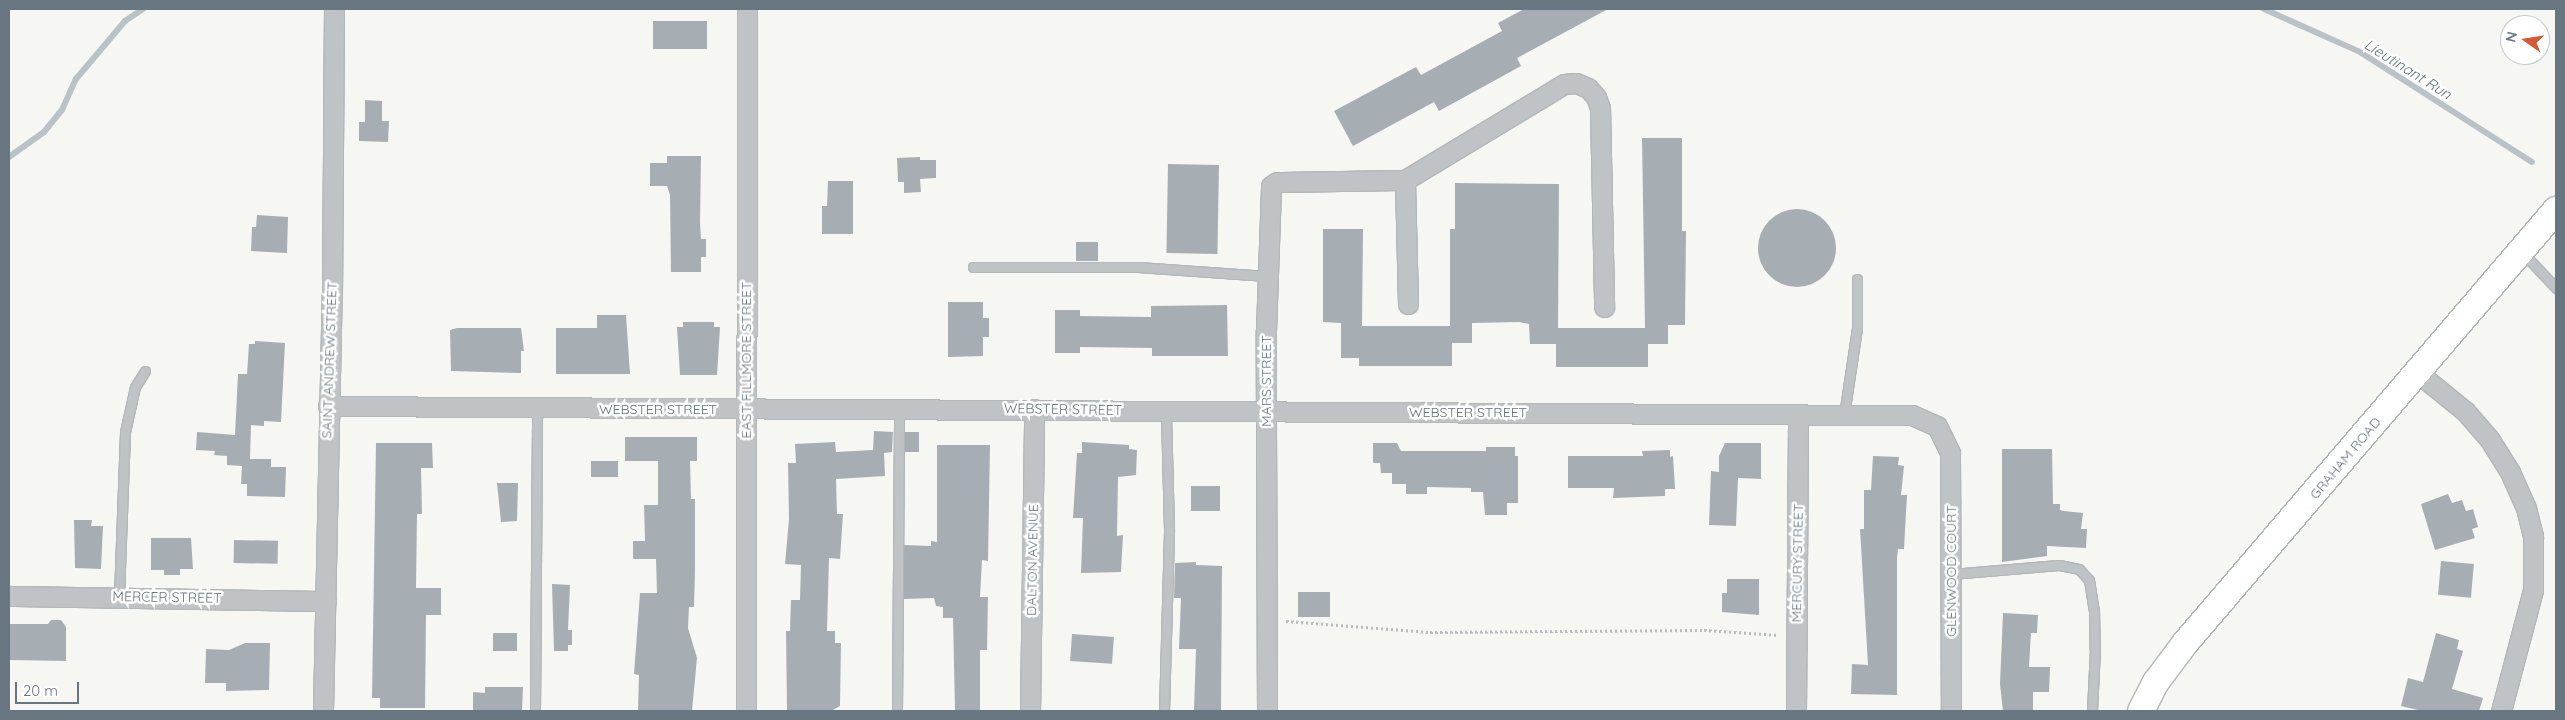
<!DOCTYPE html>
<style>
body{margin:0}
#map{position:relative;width:2565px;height:720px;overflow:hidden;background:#f6f6f3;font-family:Quicksand,sans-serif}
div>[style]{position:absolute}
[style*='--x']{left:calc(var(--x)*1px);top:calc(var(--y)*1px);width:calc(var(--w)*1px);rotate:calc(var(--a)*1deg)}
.stream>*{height:6px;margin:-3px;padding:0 3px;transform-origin:3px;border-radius:3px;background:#b8c2c7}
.building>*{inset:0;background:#a7aeb3;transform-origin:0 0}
.round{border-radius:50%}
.path>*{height:3px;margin-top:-1.5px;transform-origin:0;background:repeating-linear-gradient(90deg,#b9bcbe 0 2.5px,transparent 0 5px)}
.roads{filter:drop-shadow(1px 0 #b2b7ba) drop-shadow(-1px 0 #b2b7ba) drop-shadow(0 1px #b2b7ba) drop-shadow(0 -1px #b2b7ba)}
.lane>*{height:9px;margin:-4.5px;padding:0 4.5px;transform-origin:4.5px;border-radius:4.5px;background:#bfc3c6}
.street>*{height:19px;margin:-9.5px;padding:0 9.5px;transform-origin:9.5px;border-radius:9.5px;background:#bfc3c6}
.secondary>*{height:26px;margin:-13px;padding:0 13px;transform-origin:13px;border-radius:13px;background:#fff}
span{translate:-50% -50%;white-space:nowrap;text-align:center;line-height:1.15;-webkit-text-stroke:5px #fff;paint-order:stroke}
.street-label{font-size:14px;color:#677681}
.water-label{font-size:15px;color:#63777e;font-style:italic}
.frame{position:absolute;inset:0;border:10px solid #677681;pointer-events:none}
.north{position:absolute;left:2500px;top:15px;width:50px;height:50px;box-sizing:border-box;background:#fff;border:1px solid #c2c8cd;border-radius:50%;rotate:283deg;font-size:14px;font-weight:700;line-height:20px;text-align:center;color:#677681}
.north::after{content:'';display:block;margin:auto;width:18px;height:22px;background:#d35935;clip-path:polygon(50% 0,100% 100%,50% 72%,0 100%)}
.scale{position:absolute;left:15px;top:682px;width:64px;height:22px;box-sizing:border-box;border:2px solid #677681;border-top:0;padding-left:6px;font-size:15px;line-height:18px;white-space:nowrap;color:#677681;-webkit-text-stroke:4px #fff;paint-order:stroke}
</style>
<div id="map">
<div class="stream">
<i style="--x:2264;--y:9;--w:105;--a:24.1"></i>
<i style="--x:2360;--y:52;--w:204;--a:32.6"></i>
<i style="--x:9;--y:157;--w:43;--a:-35.5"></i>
<i style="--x:44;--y:132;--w:28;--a:-51"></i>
<i style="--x:62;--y:110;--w:34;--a:-66"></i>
<i style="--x:76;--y:79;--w:76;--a:-49.8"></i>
<i style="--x:125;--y:21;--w:22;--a:-34"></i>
</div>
<div class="building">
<i style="clip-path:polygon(1524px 9px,1608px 9px,1517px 58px,1521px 66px,1439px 111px,1434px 102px,1353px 146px,1334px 111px,1416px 67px,1421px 75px,1502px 31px,1498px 23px)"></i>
<i style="left:653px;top:21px;width:54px;height:28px"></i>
<i style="clip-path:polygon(365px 100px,382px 101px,382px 121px,389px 121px,388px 142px,359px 141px,359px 122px,365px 122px)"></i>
<i style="clip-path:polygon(1642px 138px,1682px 138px,1682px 231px,1686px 231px,1685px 325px,1668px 325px,1668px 344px,1648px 344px,1648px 367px,1556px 367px,1556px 344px,1530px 344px,1529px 324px,1519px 322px,1472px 323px,1472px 343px,1452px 343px,1452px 366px,1359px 366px,1359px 358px,1341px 358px,1341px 323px,1323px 322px,1323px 229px,1363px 229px,1362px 326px,1450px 326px,1450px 229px,1455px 229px,1455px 183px,1559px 184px,1558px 328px,1645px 328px)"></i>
<i style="clip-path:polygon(667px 156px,701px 156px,700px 222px,701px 239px,706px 239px,706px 257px,701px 257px,701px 272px,671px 272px,670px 195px,667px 186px,650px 186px,650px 163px,667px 163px)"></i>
<i style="clip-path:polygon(920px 157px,920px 160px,936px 160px,936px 178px,920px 179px,921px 192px,904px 193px,904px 182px,898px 182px,897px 158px)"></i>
<i style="left:1168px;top:164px;width:51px;height:89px;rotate:1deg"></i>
<i style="clip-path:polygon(828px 181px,853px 181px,853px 234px,822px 234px,822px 206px,827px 206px)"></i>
<i class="round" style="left:1758px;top:209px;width:78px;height:78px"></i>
<i style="clip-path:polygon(257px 215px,288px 217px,287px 253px,251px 251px,252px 227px,256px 227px)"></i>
<i style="left:1098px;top:242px;width:19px;height:22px;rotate:90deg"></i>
<i style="clip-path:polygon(948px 302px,983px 302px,983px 318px,989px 318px,989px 337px,983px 337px,983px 356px,948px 357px)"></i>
<i style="clip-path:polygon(1227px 305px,1228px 356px,1152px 356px,1152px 348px,1080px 347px,1080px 353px,1055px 353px,1055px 310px,1080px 310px,1080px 316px,1151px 317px,1151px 306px)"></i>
<i style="clip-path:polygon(597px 315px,626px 315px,630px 374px,556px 374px,556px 328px,597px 328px)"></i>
<i style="clip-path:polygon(683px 322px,714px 322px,714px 327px,720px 327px,717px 375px,680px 375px,677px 327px,683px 327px)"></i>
<i style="clip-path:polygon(457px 328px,521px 328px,524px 351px,521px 351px,521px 373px,451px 371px,450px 330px)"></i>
<i style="clip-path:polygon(255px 341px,285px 343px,281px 422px,264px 421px,264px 426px,251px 425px,250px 459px,271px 459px,271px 467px,286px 467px,285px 497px,247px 496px,247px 484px,241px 484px,242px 466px,227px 465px,227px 456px,214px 455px,215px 451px,196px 450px,197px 432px,235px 435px,238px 374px,247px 374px,249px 344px,255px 344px)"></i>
<i style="clip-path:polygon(874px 431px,893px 432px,892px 452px,884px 453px,885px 476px,836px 479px,837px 514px,843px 514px,840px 559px,829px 558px,827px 631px,835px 631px,835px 643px,841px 643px,840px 706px,831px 711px,787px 710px,786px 631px,790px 631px,791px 600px,800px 600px,801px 565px,785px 564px,789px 519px,788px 463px,796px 463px,795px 444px,835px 442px,836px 452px,873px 450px)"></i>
<i style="left:905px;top:432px;width:14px;height:20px"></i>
<i style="clip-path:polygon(625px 437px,697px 437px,697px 461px,690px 461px,691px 499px,695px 499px,695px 571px,694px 607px,689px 607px,688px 628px,697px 658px,692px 711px,638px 711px,639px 675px,634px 674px,640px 593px,657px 593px,656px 559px,633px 559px,633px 541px,645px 541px,644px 505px,658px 505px,658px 461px,625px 461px)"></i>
<i style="clip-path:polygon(1082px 442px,1129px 445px,1129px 449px,1137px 450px,1136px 475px,1118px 477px,1117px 536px,1123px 535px,1121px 572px,1081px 573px,1083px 518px,1073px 518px,1077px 453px,1082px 453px)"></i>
<i style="clip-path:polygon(376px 443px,432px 443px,433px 468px,421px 468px,422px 514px,417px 514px,416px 588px,441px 588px,441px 615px,426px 615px,425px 708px,380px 708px,380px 698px,372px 698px)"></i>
<i style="clip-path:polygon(1373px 443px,1397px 443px,1401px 451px,1486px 451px,1486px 447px,1515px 447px,1515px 456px,1518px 456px,1518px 503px,1507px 503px,1507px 515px,1485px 515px,1483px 492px,1471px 492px,1471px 488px,1427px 487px,1427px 494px,1406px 494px,1406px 484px,1392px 484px,1392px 473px,1381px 473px,1380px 463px,1373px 463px)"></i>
<i style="clip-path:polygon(1725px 443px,1761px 443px,1761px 479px,1738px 478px,1736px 526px,1709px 525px,1711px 471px,1719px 472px,1719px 456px)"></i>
<i style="clip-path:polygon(937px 445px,990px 445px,988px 561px,982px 560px,980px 597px,988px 597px,987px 650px,980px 650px,980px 711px,955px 711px,953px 618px,943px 618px,943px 607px,936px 606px,934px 598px,904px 599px,904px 545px,931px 546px,931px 541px,937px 542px)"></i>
<i style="clip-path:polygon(2002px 449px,2052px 449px,2053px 504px,2060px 504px,2060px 510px,2064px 511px,2083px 513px,2081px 529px,2087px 529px,2086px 548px,2047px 546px,2047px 556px,2002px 562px)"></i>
<i style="clip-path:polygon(1670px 450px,1670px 457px,1673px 456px,1675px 489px,1665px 489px,1665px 496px,1613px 498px,1614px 488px,1568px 488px,1568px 456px,1643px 456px,1642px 451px)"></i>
<i style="clip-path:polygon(1873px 456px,1899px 457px,1898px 465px,1904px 466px,1901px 495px,1907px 495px,1904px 549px,1898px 549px,1897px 558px,1897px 695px,1851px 694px,1852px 664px,1868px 665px,1860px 529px,1864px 529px,1864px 490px,1871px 490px)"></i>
<i style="left:591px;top:461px;width:27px;height:16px"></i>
<i style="clip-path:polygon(497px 483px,518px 483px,517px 521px,501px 522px)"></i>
<i style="left:1191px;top:486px;width:29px;height:25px"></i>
<i style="clip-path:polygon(2448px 494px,2452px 503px,2462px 500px,2466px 511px,2473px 509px,2478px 527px,2472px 529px,2475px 538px,2435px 550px,2421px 504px)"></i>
<i style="clip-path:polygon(74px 520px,92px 520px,91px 526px,103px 526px,101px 569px,75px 568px)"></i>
<i style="clip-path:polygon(151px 538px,191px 538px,193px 569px,180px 569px,180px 575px,164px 575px,164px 570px,151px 570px)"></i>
<i style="left:234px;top:540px;width:44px;height:23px;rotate:1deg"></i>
<i style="left:2441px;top:561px;width:33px;height:34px;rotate:5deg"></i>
<i style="clip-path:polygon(1196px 562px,1196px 565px,1222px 566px,1221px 711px,1194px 711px,1196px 649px,1179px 649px,1181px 598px,1174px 598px,1175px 563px)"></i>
<i style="clip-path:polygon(1727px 579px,1759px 579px,1759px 615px,1722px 612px,1722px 593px,1727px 593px)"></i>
<i style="clip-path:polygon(552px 584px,570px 585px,568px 630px,572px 630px,572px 645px,568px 645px,568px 651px,554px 651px)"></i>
<i style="left:1298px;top:592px;width:32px;height:25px"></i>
<i style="clip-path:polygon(2003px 613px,2038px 615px,2037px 633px,2031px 633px,2029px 667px,2050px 667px,2049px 692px,2033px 692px,2033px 711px,2003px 711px,2000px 684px)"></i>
<i style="clip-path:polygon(51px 620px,61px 620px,66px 627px,66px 661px,9px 660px,9px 624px,48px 624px)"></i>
<i style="left:493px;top:633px;width:24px;height:18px"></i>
<i style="clip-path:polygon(2436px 633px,2459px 640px,2457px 649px,2463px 651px,2452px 689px,2483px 698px,2479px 711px,2422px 711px,2401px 706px,2408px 678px,2423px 682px)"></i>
<i style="left:1072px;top:634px;width:42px;height:27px;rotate:4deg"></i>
<i style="clip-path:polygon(245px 643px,270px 643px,269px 690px,226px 691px,226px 683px,205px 683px,206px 649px,229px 650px)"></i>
<i style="clip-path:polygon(485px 687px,523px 687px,522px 711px,473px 711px,473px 692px,485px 693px)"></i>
</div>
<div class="path">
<i style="--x:1286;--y:621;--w:144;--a:4.4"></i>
<i style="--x:1430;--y:632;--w:274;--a:-0.4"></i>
<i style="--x:1704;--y:630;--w:75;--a:3.8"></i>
</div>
<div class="roads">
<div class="lane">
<i style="--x:2522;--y:252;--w:50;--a:46.6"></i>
<i style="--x:973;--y:267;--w:165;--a:0"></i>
<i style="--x:1138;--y:267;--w:129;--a:4"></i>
<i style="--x:1844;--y:415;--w:88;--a:-81.5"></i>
<i style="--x:1857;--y:328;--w:49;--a:-90"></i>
<i style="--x:1951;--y:574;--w:108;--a:-4.8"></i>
<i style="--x:2059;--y:565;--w:20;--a:11"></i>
<i style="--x:2079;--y:569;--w:15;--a:48"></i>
<i style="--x:2089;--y:580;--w:30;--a:81"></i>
<i style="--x:2094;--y:610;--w:39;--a:89"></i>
<i style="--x:2095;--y:649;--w:62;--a:92.8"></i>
<i style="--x:119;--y:596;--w:164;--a:-87.9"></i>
<i style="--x:125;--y:432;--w:46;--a:-77.5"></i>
<i style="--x:135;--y:387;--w:19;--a:-58"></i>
<i style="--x:535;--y:711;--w:303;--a:-89.6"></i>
<i style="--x:897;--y:711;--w:303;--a:-89.6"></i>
<i style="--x:1164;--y:711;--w:182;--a:-88.4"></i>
<i style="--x:1169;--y:529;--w:118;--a:-91.5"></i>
</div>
<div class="street">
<i style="--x:1408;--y:304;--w:124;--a:-91.4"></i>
<i style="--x:1405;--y:180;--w:186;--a:-31.1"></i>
<i style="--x:1564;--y:84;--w:12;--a:-5"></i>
<i style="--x:1576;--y:83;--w:13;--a:23"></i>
<i style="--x:1588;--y:88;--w:12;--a:48"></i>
<i style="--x:1596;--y:97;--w:12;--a:70"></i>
<i style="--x:1600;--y:108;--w:199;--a:88.8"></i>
<i style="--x:2418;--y:373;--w:60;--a:39"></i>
<i style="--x:2465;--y:411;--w:38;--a:49"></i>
<i style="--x:2490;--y:440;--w:38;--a:58"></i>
<i style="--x:2510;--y:472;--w:39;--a:66"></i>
<i style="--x:2526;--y:508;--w:30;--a:76"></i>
<i style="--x:2533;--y:537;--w:53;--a:90"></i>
<i style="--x:2533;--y:590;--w:125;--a:104.8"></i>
<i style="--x:328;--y:406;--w:1584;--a:0.33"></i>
<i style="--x:1912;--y:415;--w:27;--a:24"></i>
<i style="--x:1937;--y:426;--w:30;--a:64"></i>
<i style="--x:1950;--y:453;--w:258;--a:89.8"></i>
<i style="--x:9;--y:596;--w:317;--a:0.9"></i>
<i style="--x:323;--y:711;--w:416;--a:-88.8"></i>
<i style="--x:332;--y:295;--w:286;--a:-89.6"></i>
<i style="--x:746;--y:711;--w:702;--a:-89.92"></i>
<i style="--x:1030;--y:711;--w:302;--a:-89.2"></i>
<i style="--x:1267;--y:711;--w:380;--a:-90.2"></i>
<i style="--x:1266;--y:331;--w:145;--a:-88"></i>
<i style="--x:1271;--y:186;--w:7;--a:-34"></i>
<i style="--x:1277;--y:182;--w:128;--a:-0.9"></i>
<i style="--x:1796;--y:711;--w:295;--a:-89.6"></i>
</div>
<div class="secondary">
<i style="--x:2141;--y:711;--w:33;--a:-63"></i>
<i style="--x:2156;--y:682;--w:50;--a:-53.1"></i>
<i style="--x:2186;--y:642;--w:569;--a:-49.42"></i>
</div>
</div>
<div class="street-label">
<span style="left:329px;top:360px;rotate:-88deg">SAINT ANDREW STREET</span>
<span style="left:746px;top:360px;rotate:-90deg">EAST FILLMORE STREET</span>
<span style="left:1266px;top:381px;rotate:-90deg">MARS STREET</span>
<span style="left:658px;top:409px">WEBSTER STREET</span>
<span style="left:1063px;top:409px;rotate:1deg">WEBSTER STREET</span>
<span style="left:1468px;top:412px">WEBSTER STREET</span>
<span style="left:2345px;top:458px;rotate:-50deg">GRAHAM ROAD</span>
<span style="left:1032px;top:560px;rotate:-89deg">DALTON AVENUE</span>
<span style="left:1797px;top:563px;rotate:-89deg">MERCURY STREET</span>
<span style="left:1951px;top:571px;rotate:-90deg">GLENWOOD COURT</span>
<span style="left:167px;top:597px;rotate:1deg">MERCER STREET</span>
</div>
<div class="water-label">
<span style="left:2408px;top:69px;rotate:32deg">Lieutinant Run</span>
</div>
<div class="frame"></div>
<div class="north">N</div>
<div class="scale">20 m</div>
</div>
